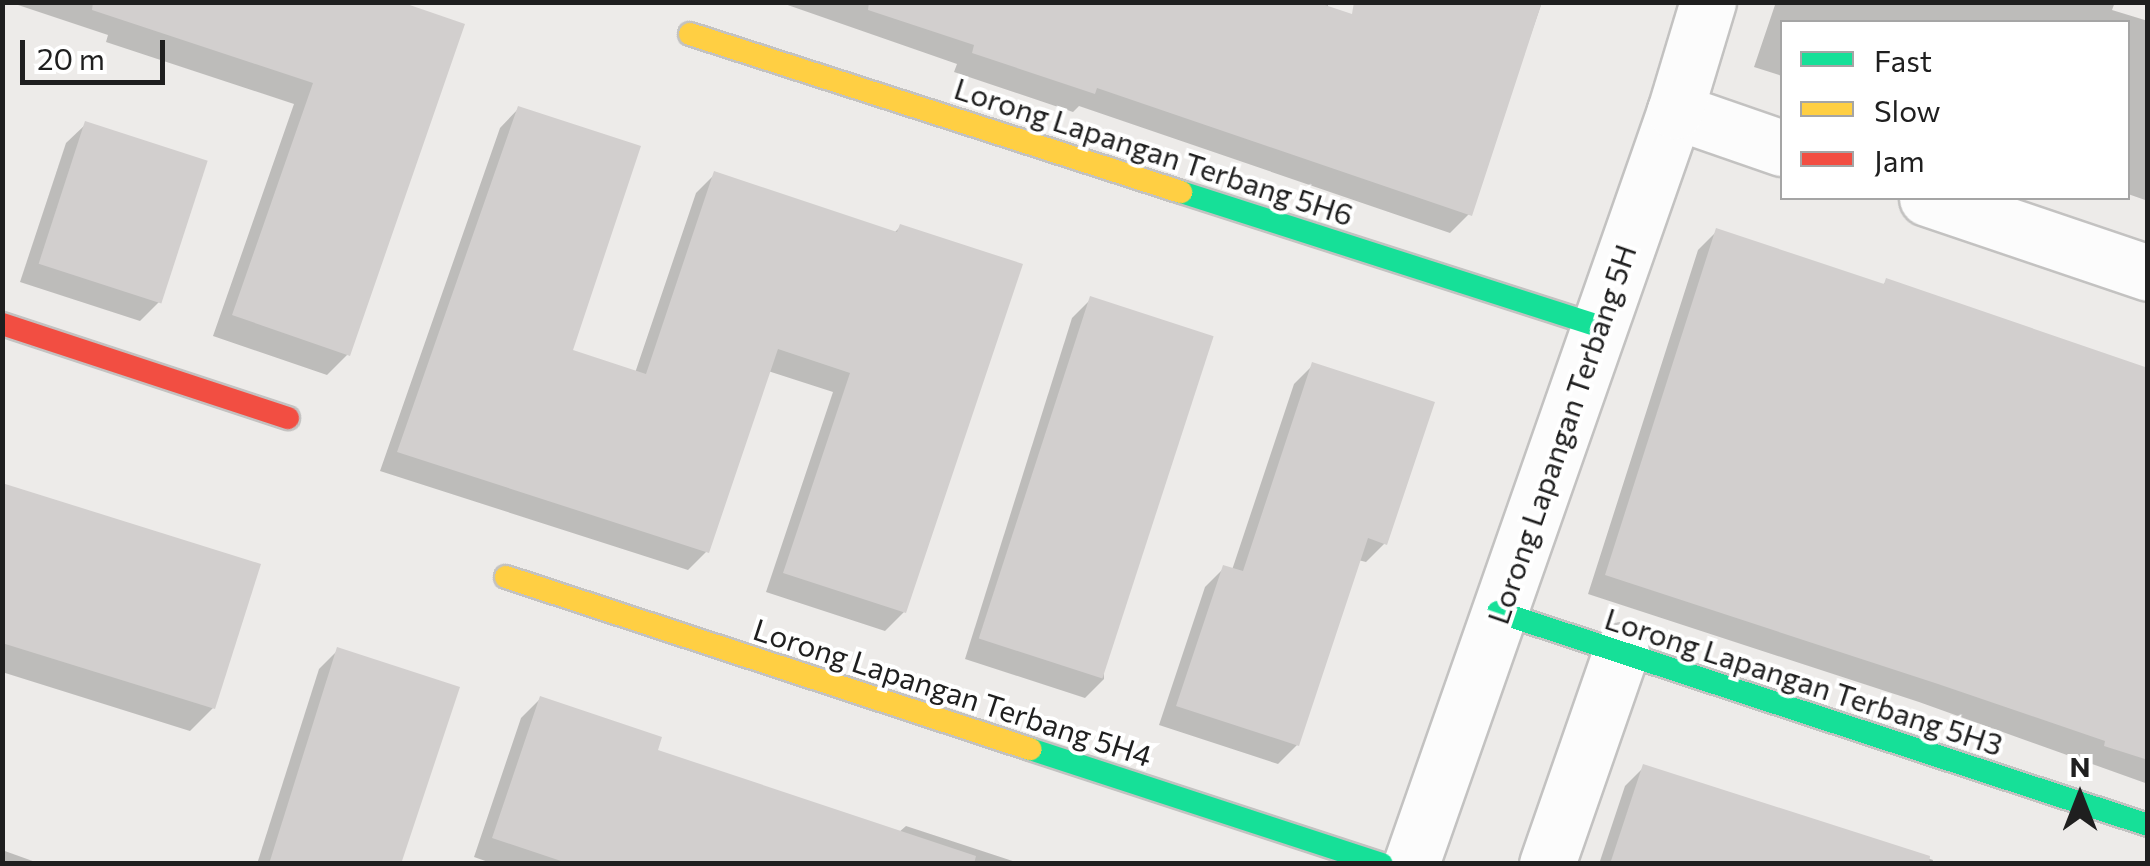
<!DOCTYPE html>
<style>
body{margin:0}
#map{position:relative;width:2150px;height:866px;overflow:hidden;background:#edebe9;font-family:Commissioner,sans-serif}
div>[style]{position:absolute}
[style*='--x']{left:calc(var(--x)*1px);top:calc(var(--y)*1px);width:calc(var(--w)*1px);rotate:calc(var(--a)*1deg)}
.shadow>*{inset:0;background:#0003}
.building>*{inset:0;background:#d2cfce;transform-origin:0 0}
.roads{filter:drop-shadow(2px 0 #c3c2c1) drop-shadow(-2px 0 #c3c2c1) drop-shadow(0 2px #c3c2c1) drop-shadow(0 -2px #c3c2c1)}
.street>*{height:55px;margin:-27.5px;padding:0 27.5px;transform-origin:27.5px;border-radius:27.5px;background:#fcfcfc}
.fast>*{height:22px;margin:-11px;padding:0 11px;transform-origin:11px;border-radius:11px;background:#16e098}
.slow>*{height:22px;margin:-11px;padding:0 11px;transform-origin:11px;border-radius:11px;background:#ffcf43}
.jam>*{height:22px;margin:-11px;padding:0 11px;transform-origin:11px;border-radius:11px;background:#f24e42}
span{translate:-50% -50%;white-space:nowrap;text-align:center;line-height:1.15;-webkit-text-stroke:8px #fff;paint-order:stroke}
.street-label{font-size:30px;color:#1f1f1f}
.frame{position:absolute;inset:0;border:5px solid #1f1f1f;pointer-events:none}
.legend{position:absolute;left:1780px;top:20px;width:350px;height:180px;box-sizing:border-box;background:#fff;border:2px solid #a5a5a5;margin:0;padding:12px 18px;list-style:none;font-size:30px;color:#1f1f1f}
.legend li{display:flex;align-items:center;gap:20px;height:50px}
.legend b{width:50px;border:2px solid #a5a5a5}
.north{position:absolute;left:2030px;top:746px;width:100px;height:100px;-webkit-text-stroke:8px #fff;paint-order:stroke;rotate:0deg;font-size:28px;font-weight:700;line-height:40px;text-align:center;color:#1f1f1f}
.north::after{content:'';display:block;margin:auto;width:35px;height:45px;background:#1f1f1f;clip-path:polygon(50% 0,100% 100%,50% 72%,0 100%)}
.scale{position:absolute;left:20px;top:40px;width:145px;height:45px;box-sizing:border-box;border:5px solid #1f1f1f;border-top:0;padding-left:12px;font-size:30px;line-height:35px;white-space:nowrap;color:#1f1f1f;-webkit-text-stroke:8px #fff;paint-order:stroke}
</style>
<div id="map">
<div class="shadow">
<i style="clip-path:polygon(9px 2px,393px 2px,348px 354px,327px 375px,213px 336px,294px 104px,106px 42px,108px 35px)"></i>
<i style="clip-path:polygon(779px 2px,1329px 2px,1327px 9px,1389px 29px,1398px 2px,1542px 2px,1469px 214px,1450px 233px,1079px 106px,1073px 112px,954px 72px,957px 64px)"></i>
<i style="clip-path:polygon(1776px 2px,2115px 2px,2112px 10px,2148px 21px,2148px 201px,2128px 194px,2128px 22px,1782px 22px,1782px 76px,1754px 67px)"></i>
<i style="clip-path:polygon(519px 108px,570px 352px,635px 373px,696px 193px,715px 174px,893px 234px,900px 227px,904px 612px,885px 631px,766px 592px,833px 392px,768px 371px,707px 551px,688px 570px,380px 471px,500px 128px)"></i>
<i style="clip-path:polygon(86px 124px,159px 302px,140px 321px,20px 282px,66px 143px)"></i>
<i style="clip-path:polygon(1717px 231px,1881px 286px,1887px 281px,2148px 605px,2148px 784px,1919px 702px,1588px 594px,1698px 250px)"></i>
<i style="clip-path:polygon(1091px 299px,1104px 679px,1085px 698px,965px 659px,1072px 318px)"></i>
<i style="clip-path:polygon(1313px 365px,1385px 543px,1366px 562px,1358px 560px,1297px 745px,1278px 764px,1159px 725px,1205px 587px,1224px 568px,1232px 570px,1294px 384px)"></i>
<i style="clip-path:polygon(2px 486px,213px 708px,190px 731px,2px 672px)"></i>
<i style="clip-path:polygon(338px 650px,398px 864px,257px 864px,319px 669px)"></i>
<i style="clip-path:polygon(540px 699px,655px 752px,898px 833px,906px 826px,1022px 864px,494px 864px,474px 857px,521px 718px)"></i>
<i style="clip-path:polygon(1644px 767px,1933px 860px,1932px 864px,1599px 864px,1625px 786px)"></i>
<i style="clip-path:polygon(2px 850px,41px 864px,2px 864px)"></i>
</div>
<div class="building">
<i style="clip-path:polygon(93px 2px,401px 2px,465px 24px,350px 356px,232px 315px,313px 83px,92px 10px)"></i>
<i style="clip-path:polygon(869px 2px,1316px 2px,1352px 14px,1354px 2px,1542px 2px,1472px 216px,1097px 88px,1095px 94px,972px 53px,974px 45px,868px 10px)"></i>
<i style="clip-path:polygon(518px 106px,641px 146px,573px 350px,646px 374px,714px 171px,897px 232px,900px 224px,1023px 264px,906px 613px,783px 573px,850px 373px,778px 349px,709px 553px,397px 452px)"></i>
<i style="left:85px;top:121px;width:129px;height:150px;rotate:18deg"></i>
<i style="clip-path:polygon(1716px 228px,1884px 284px,1886px 278px,2148px 368px,2148px 760px,2104px 746px,2105px 741px,1938px 684px,1605px 575px)"></i>
<i style="left:1090px;top:296px;width:130px;height:360px;rotate:18deg"></i>
<i style="clip-path:polygon(1312px 362px,1435px 402px,1387px 545px,1368px 538px,1299px 746px,1176px 706px,1223px 565px,1243px 571px)"></i>
<i style="clip-path:polygon(2px 483px,261px 564px,215px 709px,2px 643px)"></i>
<i style="clip-path:polygon(337px 647px,460px 687px,401px 864px,269px 864px)"></i>
<i style="clip-path:polygon(540px 696px,662px 737px,658px 750px,976px 856px,974px 864px,570px 864px,492px 838px)"></i>
<i style="clip-path:polygon(1643px 764px,1930px 856px,1929px 864px,1610px 864px)"></i>
</div>
<div class="roads">
<div class="street">
<i style="--x:1675;--y:111;--w:113;--a:19.1"></i>
<i style="--x:1927;--y:198;--w:233;--a:18.7"></i>
<i style="--x:1411;--y:864;--w:798;--a:-70.68"></i>
<i style="--x:1675;--y:111;--w:114;--a:-73.2"></i>
<i style="--x:1547;--y:864;--w:225;--a:-70.8"></i>
</div>
<div class="fast">
<i style="--x:1181;--y:192;--w:439;--a:17.8"></i>
<i style="--x:1498;--y:612;--w:684;--a:18.14"></i>
<i style="--x:1030;--y:749;--w:370;--a:18.1"></i>
</div>
<div class="slow">
<i style="--x:690;--y:34;--w:516;--a:17.84"></i>
<i style="--x:506;--y:577;--w:552;--a:18.17"></i>
</div>
<div class="jam">
<i style="--x:2;--y:324;--w:301;--a:18.2"></i>
</div>
</div>
<div class="street-label">
<span style="left:1154px;top:151px;rotate:18deg">Lorong Lapangan Terbang 5H6</span>
<span style="left:1561px;top:434px;rotate:-71deg">Lorong Lapangan Terbang 5H</span>
<span style="left:1804px;top:681px;rotate:18deg">Lorong Lapangan Terbang 5H3</span>
<span style="left:953px;top:692px;rotate:18deg">Lorong Lapangan Terbang 5H4</span>
</div>
<div class="frame"></div>
<ul class="legend">
<li><b style="height:12px;background:#16e098"></b>Fast</li>
<li><b style="height:12px;background:#ffcf43"></b>Slow</li>
<li><b style="height:12px;background:#f24e42"></b>Jam</li>
</ul>
<div class="north">N</div>
<div class="scale">20 m</div>
</div>
